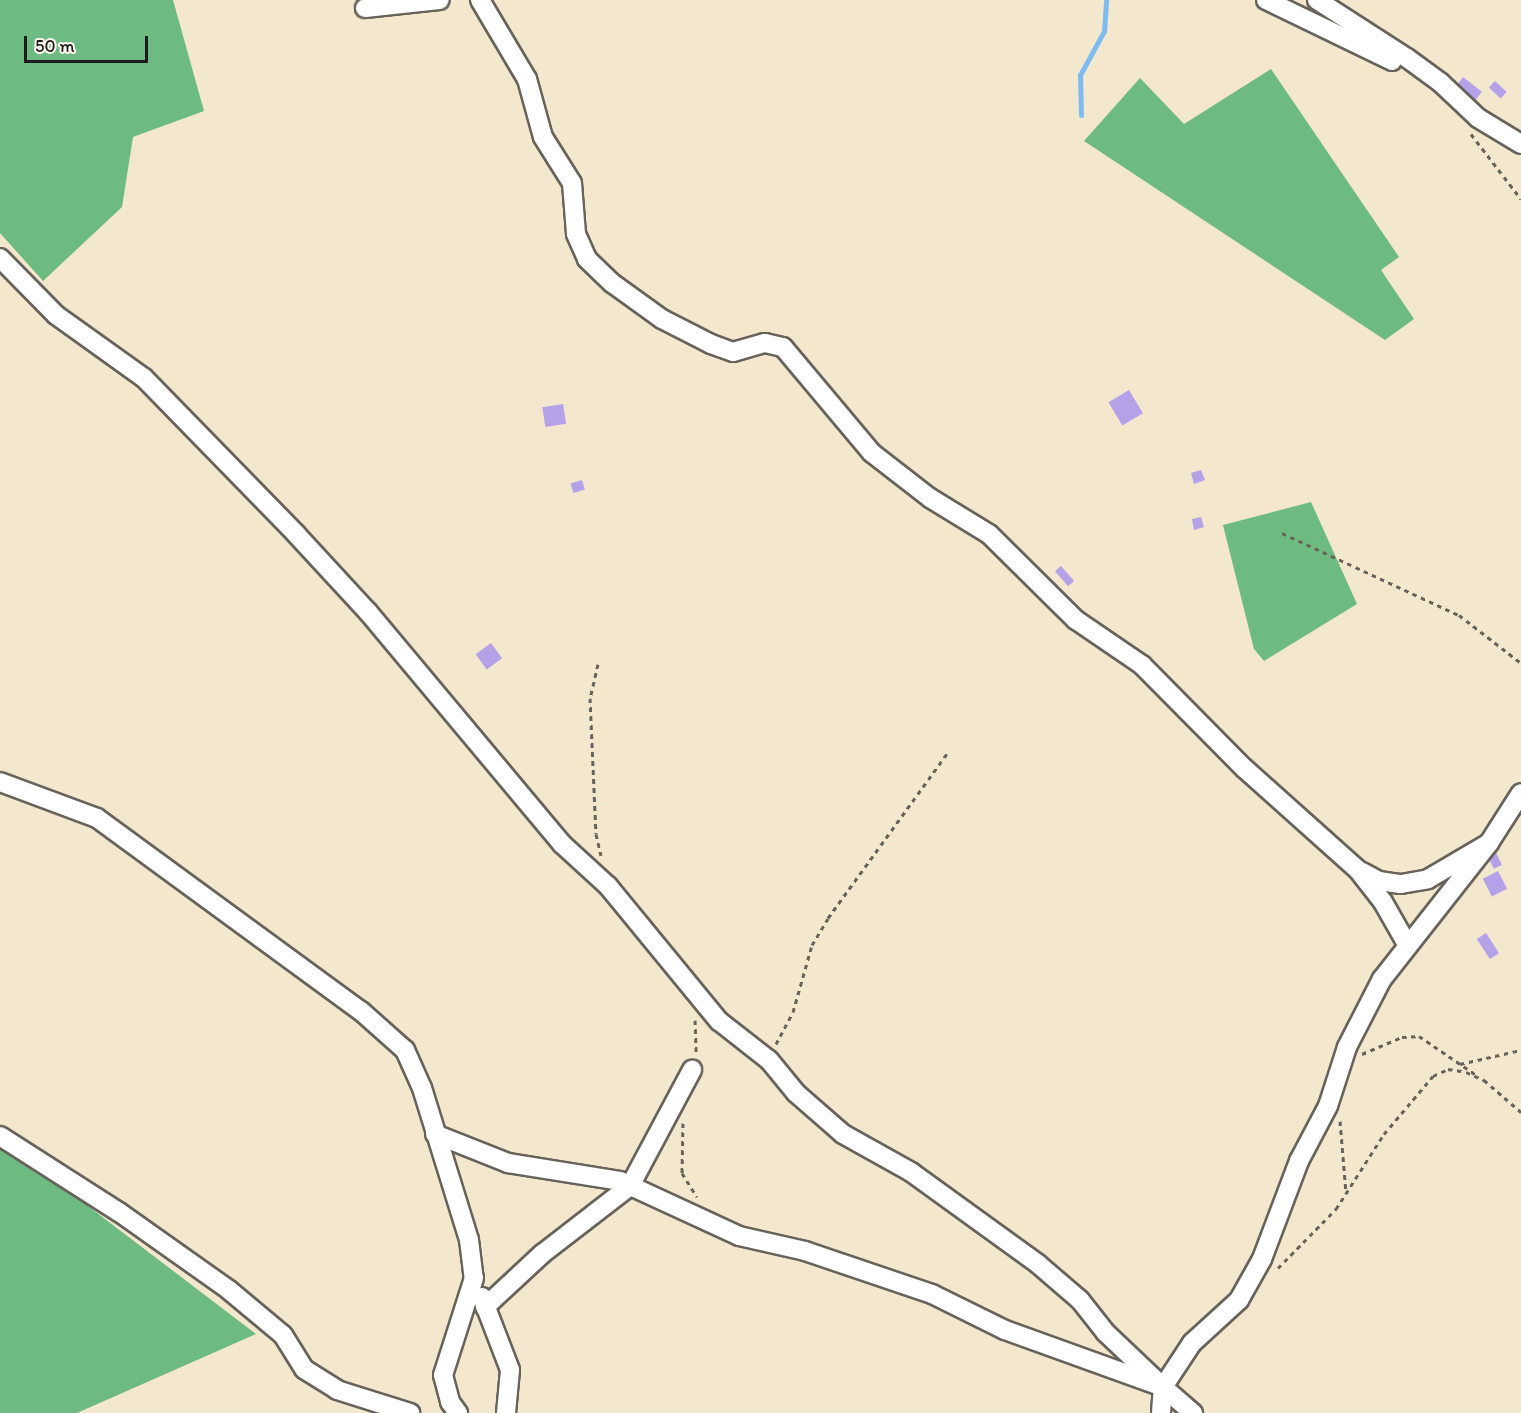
<!DOCTYPE html>
<style>
body{margin:0}
#map{position:relative;width:1521px;height:1413px;overflow:hidden;background:#f3e7ce;font-family:Itim,sans-serif}
div>[style]{position:absolute}
[style*='--x']{left:calc(var(--x)*1px);top:calc(var(--y)*1px);width:calc(var(--w)*1px);rotate:calc(var(--a)*1deg)}
.forest>*{inset:0;background:#6eba83}
.stream>*{height:5px;margin:-2.5px;padding:0 2.5px;transform-origin:2.5px;border-radius:2.5px;background:#7dbbf0}
.building>*{inset:0;background:#b5a1e8;transform-origin:0 0}
.path>*{height:3px;margin-top:-1.5px;transform-origin:0;background:repeating-linear-gradient(90deg,#67635a 0 4.5px,transparent 0 9px)}
.roads{filter:drop-shadow(2px 0 #67635a) drop-shadow(-2px 0 #67635a) drop-shadow(0 2px #67635a) drop-shadow(0 -2px #67635a)}
.minor>*{height:18px;margin:-9px;padding:0 9px;transform-origin:9px;border-radius:9px;background:#fff}
span{translate:-50% -50%;white-space:nowrap;text-align:center;line-height:1.15;-webkit-text-stroke:5px #fbf7ec;paint-order:stroke}
.scale{position:absolute;left:24px;top:36px;width:124px;height:27px;box-sizing:border-box;border:3px solid #1c1c1c;border-top:0;padding-left:8px;font-size:18px;line-height:21px;white-space:nowrap;color:#1c1c1c;-webkit-text-stroke:4px #fbf7ec;paint-order:stroke}
</style>
<div id="map">
<div class="forest">
<i style="clip-path:polygon(0 0,173px 0,204px 111px,133px 137px,122px 207px,43px 281px,0 233px)"></i>
<i style="clip-path:polygon(1271px 69px,1399px 257px,1381px 270px,1414px 319px,1385px 340px,1084px 141px,1140px 78px,1184px 124px)"></i>
<i style="clip-path:polygon(1311px 502px,1357px 604px,1264px 661px,1254px 649px,1223px 525px)"></i>
<i style="clip-path:polygon(0 1139px,256px 1334px,77px 1413px,0 1413px)"></i>
</div>
<div class="stream">
<i style="--x:1081;--y:115;--w:40;--a:-91.4"></i>
<i style="--x:1080;--y:75;--w:50;--a:-61.4"></i>
<i style="--x:1104;--y:31;--w:31;--a:-86"></i>
</div>
<div class="building">
<i style="left:1463px;top:77px;width:24px;height:11px;rotate:38deg"></i>
<i style="left:1495px;top:81px;width:16px;height:9px;rotate:43deg"></i>
<i style="left:1129px;top:390px;width:27px;height:24px;rotate:59deg"></i>
<i style="left:563px;top:404px;width:20px;height:21px;rotate:81deg"></i>
<i style="clip-path:polygon(1201px 470px,1205px 480px,1194px 484px,1191px 473px)"></i>
<i style="left:582px;top:480px;width:10px;height:12px;rotate:73deg"></i>
<i style="clip-path:polygon(1201px 517px,1204px 527px,1194px 530px,1192px 519px)"></i>
<i style="left:1061px;top:566px;width:20px;height:8px;rotate:49deg"></i>
<i style="left:491px;top:643px;width:19px;height:19px;rotate:54deg"></i>
<i style="left:1493px;top:846px;width:21px;height:9px;rotate:65deg"></i>
<i style="left:1498px;top:871px;width:20px;height:17px;rotate:63deg"></i>
<i style="left:1486px;top:933px;width:24px;height:11px;rotate:57deg"></i>
</div>
<div class="path">
<i style="--x:1471;--y:134;--w:82;--a:52.4"></i>
<i style="--x:1282;--y:533;--w:195;--a:24.9"></i>
<i style="--x:1459;--y:615;--w:78;--a:37.7"></i>
<i style="--x:598;--y:664;--w:35;--a:103"></i>
<i style="--x:590;--y:698;--w:136;--a:87.5"></i>
<i style="--x:596;--y:834;--w:22;--a:77"></i>
<i style="--x:695;--y:1020;--w:35;--a:88"></i>
<i style="--x:776;--y:1044;--w:36;--a:-62"></i>
<i style="--x:793;--y:1012;--w:70;--a:-74.2"></i>
<i style="--x:812;--y:945;--w:31;--a:-59"></i>
<i style="--x:828;--y:918;--w:205;--a:-54.1"></i>
<i style="--x:1362;--y:1054;--w:43;--a:-23"></i>
<i style="--x:1402;--y:1037;--w:17;--a:-3"></i>
<i style="--x:1419;--y:1036;--w:68;--a:34.2"></i>
<i style="--x:1460;--y:1064;--w:63;--a:-12.9"></i>
<i style="--x:1340;--y:1121;--w:71;--a:85.2"></i>
<i style="--x:683;--y:1123;--w:50;--a:91.1"></i>
<i style="--x:682;--y:1173;--w:28;--a:58"></i>
<i style="--x:1278;--y:1268;--w:83;--a:-45.5"></i>
<i style="--x:1336;--y:1209;--w:89;--a:-57.4"></i>
<i style="--x:1384;--y:1134;--w:76;--a:-49.8"></i>
<i style="--x:1433;--y:1076;--w:17;--a:-25"></i>
<i style="--x:1448;--y:1069;--w:18;--a:9"></i>
<i style="--x:1466;--y:1072;--w:20;--a:24"></i>
<i style="--x:1484;--y:1080;--w:49;--a:40.9"></i>
</div>
<div class="roads">
<div class="minor">
<i style="--x:480;--y:0;--w:92;--a:59.3"></i>
<i style="--x:527;--y:79;--w:60;--a:74.6"></i>
<i style="--x:543;--y:137;--w:54;--a:57.8"></i>
<i style="--x:572;--y:183;--w:51;--a:85.5"></i>
<i style="--x:576;--y:234;--w:27;--a:66"></i>
<i style="--x:587;--y:259;--w:35;--a:44"></i>
<i style="--x:612;--y:283;--w:62;--a:35.8"></i>
<i style="--x:662;--y:319;--w:55;--a:27"></i>
<i style="--x:711;--y:344;--w:23;--a:20"></i>
<i style="--x:733;--y:352;--w:33;--a:-16"></i>
<i style="--x:765;--y:343;--w:18;--a:13"></i>
<i style="--x:783;--y:347;--w:138;--a:50"></i>
<i style="--x:872;--y:453;--w:73;--a:37.8"></i>
<i style="--x:930;--y:498;--w:69;--a:31.4"></i>
<i style="--x:989;--y:534;--w:122;--a:44.7"></i>
<i style="--x:1076;--y:620;--w:80;--a:34.3"></i>
<i style="--x:1142;--y:665;--w:145;--a:45.3"></i>
<i style="--x:1244;--y:768;--w:153;--a:41.8"></i>
<i style="--x:1358;--y:870;--w:41;--a:52"></i>
<i style="--x:1383;--y:902;--w:48;--a:60.3"></i>
<i style="--x:1266;--y:0;--w:140;--a:25.8"></i>
<i style="--x:1317;--y:0;--w:107;--a:32.8"></i>
<i style="--x:1407;--y:58;--w:42;--a:36.3"></i>
<i style="--x:1441;--y:83;--w:51;--a:43.4"></i>
<i style="--x:1478;--y:118;--w:50;--a:31.2"></i>
<i style="--x:365;--y:8;--w:75;--a:-6.1"></i>
<i style="--x:0;--y:258;--w:80;--a:45.5"></i>
<i style="--x:56;--y:315;--w:108;--a:35.6"></i>
<i style="--x:144;--y:378;--w:218;--a:45.7"></i>
<i style="--x:296;--y:534;--w:106;--a:47.3"></i>
<i style="--x:368;--y:612;--w:302;--a:50.1"></i>
<i style="--x:562;--y:844;--w:62;--a:42.4"></i>
<i style="--x:608;--y:886;--w:175;--a:50.6"></i>
<i style="--x:719;--y:1021;--w:63;--a:38"></i>
<i style="--x:769;--y:1060;--w:43;--a:50.7"></i>
<i style="--x:796;--y:1093;--w:62;--a:41.1"></i>
<i style="--x:843;--y:1134;--w:78;--a:29.2"></i>
<i style="--x:911;--y:1172;--w:157;--a:35.9"></i>
<i style="--x:1038;--y:1264;--w:55;--a:40.6"></i>
<i style="--x:1080;--y:1300;--w:42;--a:51.8"></i>
<i style="--x:1106;--y:1333;--w:79;--a:43.5"></i>
<i style="--x:0;--y:782;--w:103;--a:20.4"></i>
<i style="--x:97;--y:818;--w:327;--a:36.2"></i>
<i style="--x:361;--y:1011;--w:59;--a:41.6"></i>
<i style="--x:405;--y:1050;--w:42;--a:65.9"></i>
<i style="--x:422;--y:1088;--w:159;--a:72.8"></i>
<i style="--x:469;--y:1240;--w:38;--a:83"></i>
<i style="--x:474;--y:1278;--w:102;--a:107.7"></i>
<i style="--x:443;--y:1375;--w:28;--a:75"></i>
<i style="--x:450;--y:1402;--w:14;--a:54"></i>
<i style="--x:1362;--y:872;--w:19;--a:28"></i>
<i style="--x:1379;--y:881;--w:22;--a:8"></i>
<i style="--x:1401;--y:884;--w:27;--a:-10"></i>
<i style="--x:1428;--y:879;--w:71;--a:-30.5"></i>
<i style="--x:1489;--y:843;--w:59;--a:-57.4"></i>
<i style="--x:435;--y:1134;--w:79;--a:21.7"></i>
<i style="--x:508;--y:1163;--w:113;--a:9.1"></i>
<i style="--x:620;--y:1181;--w:131;--a:24.8"></i>
<i style="--x:739;--y:1236;--w:68;--a:12.8"></i>
<i style="--x:805;--y:1251;--w:134;--a:18.7"></i>
<i style="--x:932;--y:1294;--w:81;--a:26.3"></i>
<i style="--x:1005;--y:1330;--w:168;--a:19.8"></i>
<i style="--x:1163;--y:1387;--w:40;--a:41"></i>
<i style="--x:0;--y:1136;--w:141;--a:32.6"></i>
<i style="--x:119;--y:1212;--w:135;--a:35.3"></i>
<i style="--x:229;--y:1290;--w:70;--a:39.8"></i>
<i style="--x:283;--y:1335;--w:40;--a:58"></i>
<i style="--x:304;--y:1369;--w:39;--a:32"></i>
<i style="--x:337;--y:1390;--w:77;--a:17.5"></i>
<i style="--x:482;--y:1297;--w:78;--a:69"></i>
<i style="--x:510;--y:1370;--w:43;--a:95.3"></i>
<i style="--x:485;--y:1307;--w:78;--a:-42.9"></i>
<i style="--x:542;--y:1254;--w:111;--a:-37.7"></i>
<i style="--x:630;--y:1186;--w:132;--a:-61.9"></i>
<i style="--x:1161;--y:1413;--w:26;--a:-86"></i>
<i style="--x:1163;--y:1387;--w:53;--a:-56.6"></i>
<i style="--x:1192;--y:1343;--w:64;--a:-42.5"></i>
<i style="--x:1239;--y:1300;--w:47;--a:-60.7"></i>
<i style="--x:1262;--y:1259;--w:105;--a:-69.3"></i>
<i style="--x:1299;--y:1161;--w:62;--a:-62.2"></i>
<i style="--x:1328;--y:1106;--w:62;--a:-72.1"></i>
<i style="--x:1347;--y:1047;--w:76;--a:-62.8"></i>
<i style="--x:1382;--y:979;--w:173;--a:-51.8"></i>
</div>
</div>
<div class="scale">50 m</div>
</div>
